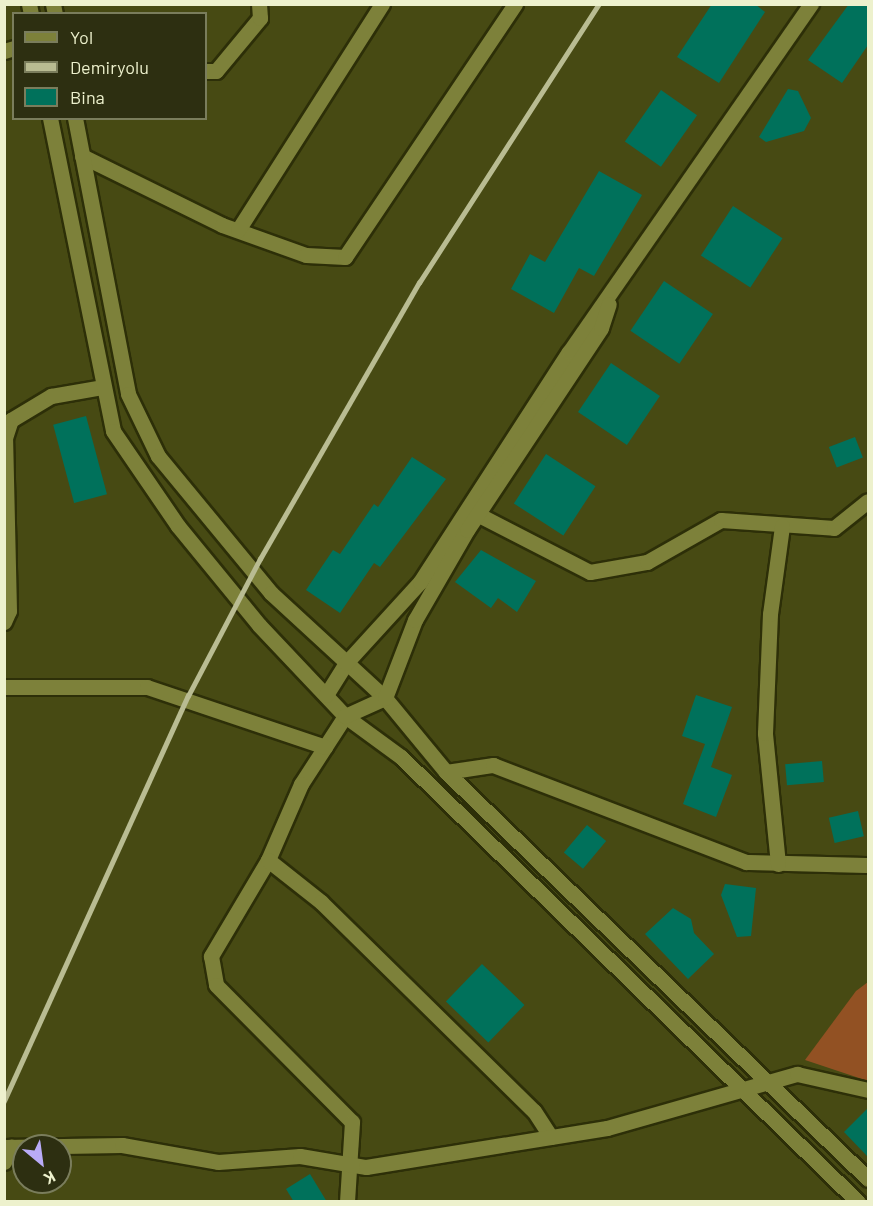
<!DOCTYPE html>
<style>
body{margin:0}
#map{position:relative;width:873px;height:1206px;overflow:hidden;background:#474a13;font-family:Barlow,sans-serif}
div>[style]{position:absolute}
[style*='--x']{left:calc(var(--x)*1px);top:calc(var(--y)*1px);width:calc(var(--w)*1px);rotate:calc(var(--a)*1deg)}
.green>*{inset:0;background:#925123}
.building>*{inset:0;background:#00715b;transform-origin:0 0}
.roads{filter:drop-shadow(2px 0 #2d2f08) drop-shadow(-2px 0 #2d2f08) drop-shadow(0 2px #2d2f08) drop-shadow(0 -2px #2d2f08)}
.minor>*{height:15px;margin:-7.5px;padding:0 7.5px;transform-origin:7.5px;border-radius:7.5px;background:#7d813a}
.tertiary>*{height:15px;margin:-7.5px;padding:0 7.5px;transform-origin:7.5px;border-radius:7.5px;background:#7d813a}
.secondary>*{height:15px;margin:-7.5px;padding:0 7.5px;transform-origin:7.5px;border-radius:7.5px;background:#7d813a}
.rail>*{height:4.5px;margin:-2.25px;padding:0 2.25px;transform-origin:2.25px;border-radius:2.25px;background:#b9bc92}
span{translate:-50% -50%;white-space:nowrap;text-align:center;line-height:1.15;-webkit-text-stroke:4.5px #2d2f11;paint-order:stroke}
.frame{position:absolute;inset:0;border:6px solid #edf1cd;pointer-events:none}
.legend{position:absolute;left:12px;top:12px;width:195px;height:108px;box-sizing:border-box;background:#2d2f11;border:2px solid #7a7d5c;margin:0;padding:8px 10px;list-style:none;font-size:18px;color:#edf1cd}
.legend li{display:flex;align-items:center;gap:12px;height:30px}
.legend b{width:30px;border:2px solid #7a7d5c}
.north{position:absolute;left:12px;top:1134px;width:60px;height:60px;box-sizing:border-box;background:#2d2f11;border:2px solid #7a7d5c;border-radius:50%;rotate:151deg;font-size:16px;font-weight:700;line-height:24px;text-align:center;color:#edf1cd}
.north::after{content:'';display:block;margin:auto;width:21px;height:27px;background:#b9abf7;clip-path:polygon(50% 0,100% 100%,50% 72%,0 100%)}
</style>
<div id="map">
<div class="green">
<i style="clip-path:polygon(868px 982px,868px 1081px,805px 1060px,856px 991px)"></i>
</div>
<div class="building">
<i style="clip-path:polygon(712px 4px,755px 4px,765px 12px,719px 83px,677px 57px)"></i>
<i style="clip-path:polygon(849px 4px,868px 4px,868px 45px,842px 83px,808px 60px)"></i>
<i style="clip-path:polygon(788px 89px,798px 91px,811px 118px,804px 131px,766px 142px,759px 137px)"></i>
<i style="left:661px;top:90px;width:44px;height:63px;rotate:35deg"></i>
<i style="clip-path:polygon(599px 171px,642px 195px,594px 276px,579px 268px,554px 313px,511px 289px,530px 254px,545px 262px)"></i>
<i style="left:733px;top:206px;width:59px;height:59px;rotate:33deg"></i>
<i style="left:664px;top:281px;width:59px;height:60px;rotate:34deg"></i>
<i style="left:611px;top:363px;width:59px;height:59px;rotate:34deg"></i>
<i style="left:86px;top:416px;width:81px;height:34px;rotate:75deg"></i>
<i style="left:855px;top:437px;width:22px;height:28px;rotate:69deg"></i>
<i style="left:546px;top:454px;width:59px;height:59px;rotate:33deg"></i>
<i style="clip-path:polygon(412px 457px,446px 479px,380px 567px,374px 563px,340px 613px,306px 590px,333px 550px,340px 554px,374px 504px,378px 507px)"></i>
<i style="clip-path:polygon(481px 550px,536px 581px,517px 612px,498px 598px,491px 608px,455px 582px)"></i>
<i style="clip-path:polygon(696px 695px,732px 707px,711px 767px,732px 775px,716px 817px,683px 804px,705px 744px,682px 736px)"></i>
<i style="left:822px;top:761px;width:21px;height:37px;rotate:85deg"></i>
<i style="left:858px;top:811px;width:26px;height:30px;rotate:77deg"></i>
<i style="left:587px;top:825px;width:25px;height:36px;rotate:40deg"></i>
<i style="clip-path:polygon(725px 884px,756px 888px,751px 936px,737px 937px,721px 895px)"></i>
<i style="clip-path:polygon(673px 908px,691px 919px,694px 933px,714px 954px,688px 979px,645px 934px)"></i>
<i style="left:482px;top:964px;width:59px;height:52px;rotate:44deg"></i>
<i style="clip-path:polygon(868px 1108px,868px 1157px,844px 1132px)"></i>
<i style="clip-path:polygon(310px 1174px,327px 1202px,294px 1202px,286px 1189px)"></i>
</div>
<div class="roads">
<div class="minor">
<i style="--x:4;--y:51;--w:10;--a:-17"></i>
<i style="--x:206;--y:71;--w:10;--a:0"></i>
<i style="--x:216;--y:71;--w:69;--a:-50.3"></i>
<i style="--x:260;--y:18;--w:14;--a:-94"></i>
<i style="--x:82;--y:156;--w:156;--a:26.2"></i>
<i style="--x:222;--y:225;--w:89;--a:19.7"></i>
<i style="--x:306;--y:255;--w:39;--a:3"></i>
<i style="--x:345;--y:257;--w:305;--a:-56.1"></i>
<i style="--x:238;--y:230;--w:268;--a:-57.5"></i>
<i style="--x:477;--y:514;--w:127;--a:27.2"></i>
<i style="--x:590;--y:572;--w:58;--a:-10"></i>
<i style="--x:647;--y:562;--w:85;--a:-29.6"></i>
<i style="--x:721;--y:520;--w:113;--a:4"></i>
<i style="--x:834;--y:528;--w:43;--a:-38.5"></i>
<i style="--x:4;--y:622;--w:12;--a:-66"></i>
<i style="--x:9;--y:611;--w:173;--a:-91.3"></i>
<i style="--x:5;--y:438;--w:19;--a:-72"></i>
<i style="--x:11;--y:420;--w:47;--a:-31"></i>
<i style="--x:51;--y:396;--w:53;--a:-9.8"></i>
<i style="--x:345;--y:716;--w:81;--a:122.9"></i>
<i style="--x:301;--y:784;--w:83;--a:113.5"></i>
<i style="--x:268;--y:860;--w:112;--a:120.7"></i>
<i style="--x:211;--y:956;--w:29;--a:80"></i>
<i style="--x:216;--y:985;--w:193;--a:45.2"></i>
<i style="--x:352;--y:1122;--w:80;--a:93.6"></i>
<i style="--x:446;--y:772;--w:48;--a:-8.5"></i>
<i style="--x:493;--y:765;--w:271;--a:21"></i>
<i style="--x:746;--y:862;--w:122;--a:1.4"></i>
<i style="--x:268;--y:860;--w:68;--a:38.4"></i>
<i style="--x:321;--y:902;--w:298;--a:44.5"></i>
<i style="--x:534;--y:1111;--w:31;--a:57"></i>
<i style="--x:778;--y:864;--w:132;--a:-95.7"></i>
<i style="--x:765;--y:733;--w:119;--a:-87.6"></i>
<i style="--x:770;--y:614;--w:89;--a:-82.2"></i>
<i style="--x:4;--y:1147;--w:118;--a:-1"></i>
<i style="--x:122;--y:1145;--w:97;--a:10"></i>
<i style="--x:218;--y:1162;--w:82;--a:-4.2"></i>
<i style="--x:300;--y:1156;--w:67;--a:9.5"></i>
<i style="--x:366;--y:1167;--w:244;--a:-9.2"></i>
<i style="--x:607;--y:1128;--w:198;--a:-15.9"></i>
<i style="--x:797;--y:1074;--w:73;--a:12.7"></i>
<i style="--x:4;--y:1162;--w:17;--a:-65"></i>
</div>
<div class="tertiary">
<i style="--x:4;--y:687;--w:143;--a:0"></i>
<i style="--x:147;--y:687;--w:188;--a:18.6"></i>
</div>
<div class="secondary">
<i style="--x:29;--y:4;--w:10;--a:79"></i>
<i style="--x:53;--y:4;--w:10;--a:79"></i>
<i style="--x:50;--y:118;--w:319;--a:78.6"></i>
<i style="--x:113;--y:431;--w:115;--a:55.6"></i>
<i style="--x:178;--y:526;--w:128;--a:50.7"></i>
<i style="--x:259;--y:625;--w:125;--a:46.6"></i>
<i style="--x:345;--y:716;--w:69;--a:36.2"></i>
<i style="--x:401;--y:757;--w:638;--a:44.24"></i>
<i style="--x:75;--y:118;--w:281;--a:79.1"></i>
<i style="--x:128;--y:394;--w:69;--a:64.2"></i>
<i style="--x:158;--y:456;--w:178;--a:50.5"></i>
<i style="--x:271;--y:593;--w:155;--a:42.6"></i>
<i style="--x:385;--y:698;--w:96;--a:50.5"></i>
<i style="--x:446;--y:772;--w:586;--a:43.96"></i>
<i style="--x:326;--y:695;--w:38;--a:-58"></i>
<i style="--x:346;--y:663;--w:110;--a:-47.6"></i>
<i style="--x:420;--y:582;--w:274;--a:-57.1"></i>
<i style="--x:569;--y:352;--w:424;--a:-55.2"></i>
<i style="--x:345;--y:716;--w:44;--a:-24.2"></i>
<i style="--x:385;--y:698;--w:84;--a:-69"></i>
<i style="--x:415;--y:620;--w:104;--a:-60"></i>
<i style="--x:467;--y:530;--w:242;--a:-56.4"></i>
<i style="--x:601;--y:328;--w:25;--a:-72"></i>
</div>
</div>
<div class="rail">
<i style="--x:4;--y:1101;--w:445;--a:-65.6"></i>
<i style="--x:188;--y:696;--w:155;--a:-62.3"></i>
<i style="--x:260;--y:559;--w:319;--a:-60.1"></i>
<i style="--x:419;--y:283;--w:332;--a:-57.2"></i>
</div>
<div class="frame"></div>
<ul class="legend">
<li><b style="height:8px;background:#7d813a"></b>Yol</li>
<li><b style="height:8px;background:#b9bc92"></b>Demiryolu</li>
<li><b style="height:16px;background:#00715b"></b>Bina</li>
</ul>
<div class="north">K</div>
</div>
